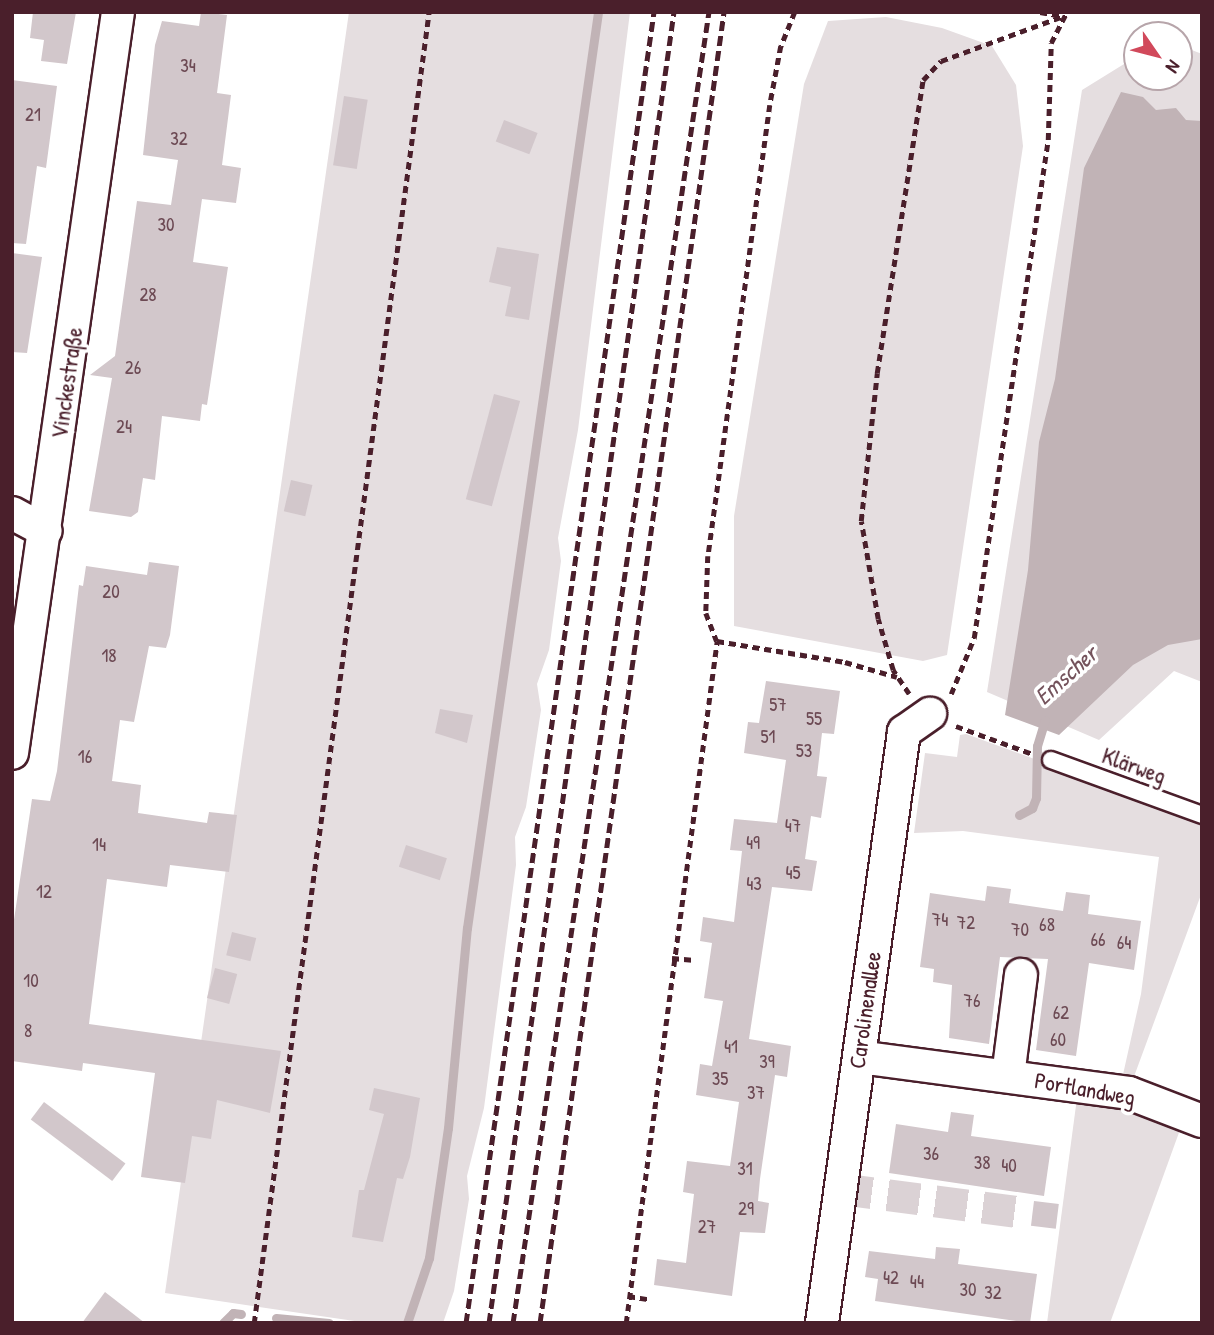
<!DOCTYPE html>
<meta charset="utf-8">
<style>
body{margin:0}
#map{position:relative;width:1214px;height:1335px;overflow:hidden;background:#fff;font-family:"Patrick Hand",sans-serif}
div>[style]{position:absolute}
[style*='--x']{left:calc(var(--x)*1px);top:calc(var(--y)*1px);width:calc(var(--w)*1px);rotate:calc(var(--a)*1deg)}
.green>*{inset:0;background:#e5dee0}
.water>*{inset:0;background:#c1b3b6}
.stream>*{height:9px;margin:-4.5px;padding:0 4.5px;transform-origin:4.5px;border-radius:4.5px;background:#c1b3b6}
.building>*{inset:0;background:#d2c7cb;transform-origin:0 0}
.minor-tunnel>*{height:32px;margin-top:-16px;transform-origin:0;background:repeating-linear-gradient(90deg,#dbd2d5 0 32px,transparent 0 48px)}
.path>*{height:4.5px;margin-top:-2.25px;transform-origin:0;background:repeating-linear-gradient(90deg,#4a1f2b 0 7px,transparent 0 12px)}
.roads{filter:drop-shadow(2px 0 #4a1f2b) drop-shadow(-2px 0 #4a1f2b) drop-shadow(0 2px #4a1f2b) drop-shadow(0 -2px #4a1f2b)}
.service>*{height:16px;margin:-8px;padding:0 8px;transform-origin:8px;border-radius:8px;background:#fff}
.minor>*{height:32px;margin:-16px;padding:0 16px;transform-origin:16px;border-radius:16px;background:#fff}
.rail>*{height:5px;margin-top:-2.5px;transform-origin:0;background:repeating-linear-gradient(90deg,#4a1f2b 0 10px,transparent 0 15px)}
span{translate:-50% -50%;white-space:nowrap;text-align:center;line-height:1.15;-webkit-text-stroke:7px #fff;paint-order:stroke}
.number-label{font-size:19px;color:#6c4953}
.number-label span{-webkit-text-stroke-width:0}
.street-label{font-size:23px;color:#4a1f2b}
.water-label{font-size:24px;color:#74535c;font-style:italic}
.frame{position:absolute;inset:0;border:14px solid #4a1f2b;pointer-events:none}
.north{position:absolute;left:1123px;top:21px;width:70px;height:70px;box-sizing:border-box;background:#fff;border:2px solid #b7a5aa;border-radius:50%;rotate:125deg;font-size:19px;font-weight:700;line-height:28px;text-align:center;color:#4a1f2b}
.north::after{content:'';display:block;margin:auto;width:24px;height:32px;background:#d1495b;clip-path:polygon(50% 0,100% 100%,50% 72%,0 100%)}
</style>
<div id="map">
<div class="green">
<i style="clip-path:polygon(349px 12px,630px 12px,578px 430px,558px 538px,561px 561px,549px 650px,537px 684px,541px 710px,526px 807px,515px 837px,516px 865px,484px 1108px,467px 1176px,469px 1199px,454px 1291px,443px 1323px,368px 1323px,165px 1293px)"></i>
<i style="clip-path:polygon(886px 17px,942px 28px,992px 46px,1016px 85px,1023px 146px,947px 655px,923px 661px,734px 626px,734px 516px,804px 84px,828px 21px)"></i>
<i style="clip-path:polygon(1179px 45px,1202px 54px,1202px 682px,1174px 671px,1099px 740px,987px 692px,1082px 90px,1137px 56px,1137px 77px,1179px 77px)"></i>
<i style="clip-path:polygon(966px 734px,1202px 820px,1202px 892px,1132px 1082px,1122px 1079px,1141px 994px,1159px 857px,963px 831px,914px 833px,925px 753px,957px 757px,960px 735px)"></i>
<i style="clip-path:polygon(1077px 1098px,1112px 1102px,1181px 1127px,1110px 1323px,1047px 1323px)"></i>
</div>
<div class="water">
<i style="clip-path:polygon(1121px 92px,1143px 97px,1156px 110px,1176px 108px,1186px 120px,1202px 121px,1202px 639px,1168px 645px,1133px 665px,1059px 735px,1005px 715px,1028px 570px,1039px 442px,1055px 379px,1084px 168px)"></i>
</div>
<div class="stream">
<i style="--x:1019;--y:815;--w:15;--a:-28"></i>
<i style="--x:1032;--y:808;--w:11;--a:-68"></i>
<i style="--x:1036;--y:798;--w:52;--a:-88.9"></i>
<i style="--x:1037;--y:746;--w:27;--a:-73"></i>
<i style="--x:276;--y:1318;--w:53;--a:5.4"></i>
<i style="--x:223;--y:1323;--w:14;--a:-45"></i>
<i style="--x:233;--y:1313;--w:8;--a:7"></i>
<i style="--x:407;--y:1323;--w:69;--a:-71.3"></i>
<i style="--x:429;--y:1258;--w:131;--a:-81.7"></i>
<i style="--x:448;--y:1128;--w:201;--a:-84.6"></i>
<i style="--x:467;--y:928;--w:925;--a:-81.86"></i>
</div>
<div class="building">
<i style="clip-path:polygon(33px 12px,76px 12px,67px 64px,41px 61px,44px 40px,30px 38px)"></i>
<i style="clip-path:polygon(201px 12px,227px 15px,217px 93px,231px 95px,222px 165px,241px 168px,236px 203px,202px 199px,193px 262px,228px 267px,207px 405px,202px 404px,200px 421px,162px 416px,155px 480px,143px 478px,138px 512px,131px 517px,89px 511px,112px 378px,90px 375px,115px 356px,137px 201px,171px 205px,178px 160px,143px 155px,155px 45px,162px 21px,199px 26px)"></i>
<i style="clip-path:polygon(12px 80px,57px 86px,46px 168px,37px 166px,26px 244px,12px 243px)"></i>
<i style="left:344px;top:96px;width:24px;height:70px;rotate:9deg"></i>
<i style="left:504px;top:120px;width:36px;height:23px;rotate:21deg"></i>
<i style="clip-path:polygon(497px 247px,539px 254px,529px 320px,505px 316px,511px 287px,489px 282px)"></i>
<i style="clip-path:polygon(12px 253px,42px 257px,27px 353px,12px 352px)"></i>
<i style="left:494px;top:394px;width:27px;height:109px;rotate:15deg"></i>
<i style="left:291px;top:480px;width:22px;height:32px;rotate:13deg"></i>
<i style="clip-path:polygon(149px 562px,179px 566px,170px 635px,166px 648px,149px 646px,134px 722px,120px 720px,112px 781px,141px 785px,138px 813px,207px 823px,209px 812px,237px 815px,229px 872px,170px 865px,167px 887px,107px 879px,89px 1024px,281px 1051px,270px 1113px,217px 1100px,211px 1139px,192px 1136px,185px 1183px,141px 1177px,155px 1073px,83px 1063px,82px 1071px,12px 1061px,12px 933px,32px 799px,50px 801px,57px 771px,79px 585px,83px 586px,86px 566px,147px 575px)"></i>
<i style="clip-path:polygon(766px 681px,840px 691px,834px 734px,822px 733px,817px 776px,827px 777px,821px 818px,811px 816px,805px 859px,817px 861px,812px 891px,772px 887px,749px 1039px,791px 1046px,787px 1077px,775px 1075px,760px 1179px,758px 1201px,769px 1203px,765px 1233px,740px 1232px,732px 1296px,654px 1285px,657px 1259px,686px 1263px,694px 1194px,683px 1192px,687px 1161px,730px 1166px,739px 1102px,696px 1095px,700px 1064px,712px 1066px,723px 1001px,704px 998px,712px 943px,700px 941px,703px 917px,734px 922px,742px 851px,730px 850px,734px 819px,777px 823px,786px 760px,744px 753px,748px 722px,759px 723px)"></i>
<i style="clip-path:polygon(440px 709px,473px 715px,467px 743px,435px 733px)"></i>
<i style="left:406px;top:845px;width:43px;height:23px;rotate:18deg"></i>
<i style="clip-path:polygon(987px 886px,1011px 889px,1009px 903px,1063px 911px,1066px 892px,1090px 895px,1088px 914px,1141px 921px,1134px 970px,1089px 963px,1076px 1056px,1036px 1050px,1048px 959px,1000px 957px,989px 1044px,949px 1038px,952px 985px,933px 982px,934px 969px,920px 967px,930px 893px,985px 901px)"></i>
<i style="left:232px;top:932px;width:25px;height:24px;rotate:14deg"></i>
<i style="left:215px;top:968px;width:23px;height:31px;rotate:15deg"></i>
<i style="clip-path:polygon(374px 1088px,420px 1098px,410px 1157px,403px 1179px,397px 1178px,383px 1242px,352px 1237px,359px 1190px,364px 1190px,384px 1114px,369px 1110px)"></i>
<i style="left:44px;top:1102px;width:102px;height:22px;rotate:37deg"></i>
<i style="clip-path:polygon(951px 1112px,974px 1115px,971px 1136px,1051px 1147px,1044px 1196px,889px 1173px,896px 1124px,948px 1132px)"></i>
<i style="left:1034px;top:1201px;width:25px;height:25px;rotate:7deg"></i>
<i style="clip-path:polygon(936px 1247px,960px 1249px,958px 1264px,1037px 1274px,1030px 1323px,875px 1301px,878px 1279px,865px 1277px,869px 1251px,935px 1259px)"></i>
<i style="clip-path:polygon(105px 1292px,145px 1323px,82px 1323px)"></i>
</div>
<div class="minor-tunnel">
<i style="--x:840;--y:1189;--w:187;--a:7.4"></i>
</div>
<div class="path">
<i style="--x:795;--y:12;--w:37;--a:112"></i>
<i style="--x:781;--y:46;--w:60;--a:100.6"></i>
<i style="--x:770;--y:105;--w:455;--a:97.8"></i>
<i style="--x:708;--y:556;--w:57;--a:92"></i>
<i style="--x:706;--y:613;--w:30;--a:69"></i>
<i style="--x:717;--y:641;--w:130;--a:9.3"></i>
<i style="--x:845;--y:662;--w:54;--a:16.1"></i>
<i style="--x:1040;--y:12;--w:22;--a:10"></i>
<i style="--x:909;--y:694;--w:29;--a:-124"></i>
<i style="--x:893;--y:670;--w:53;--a:-106.4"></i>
<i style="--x:878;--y:619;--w:99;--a:-99.8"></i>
<i style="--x:861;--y:521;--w:149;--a:-83.8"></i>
<i style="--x:877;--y:373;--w:297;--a:-81.1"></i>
<i style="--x:923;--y:80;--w:26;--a:-47"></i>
<i style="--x:941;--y:61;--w:130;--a:-20.2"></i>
<i style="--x:951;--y:694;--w:61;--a:-67.7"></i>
<i style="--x:974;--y:638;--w:503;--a:-81.55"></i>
<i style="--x:1048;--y:140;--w:97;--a:-88.2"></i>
<i style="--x:1051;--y:43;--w:35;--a:-63"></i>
<i style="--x:956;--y:726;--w:82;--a:20"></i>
<i style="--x:672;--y:958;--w:23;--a:5"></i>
<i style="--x:628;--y:1296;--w:20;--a:9"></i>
<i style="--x:254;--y:1323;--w:1323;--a:-82.4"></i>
<i style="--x:626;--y:1323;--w:688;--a:-82.4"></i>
</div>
<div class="roads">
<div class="service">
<i style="--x:1051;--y:760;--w:161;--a:20"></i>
</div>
<div class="minor">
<i style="--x:12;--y:513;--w:38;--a:28"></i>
<i style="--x:12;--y:753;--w:749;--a:-81.86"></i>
<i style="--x:859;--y:1057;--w:272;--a:7.6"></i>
<i style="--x:1129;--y:1093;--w:78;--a:21"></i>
<i style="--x:1008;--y:1076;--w:102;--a:-82.7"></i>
<i style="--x:822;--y:1323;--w:597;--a:-82.1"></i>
<i style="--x:904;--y:732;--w:32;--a:-35"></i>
</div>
</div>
<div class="rail">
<i style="--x:466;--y:1323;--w:1324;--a:-81.84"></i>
<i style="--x:489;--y:1323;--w:1324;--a:-81.97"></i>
<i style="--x:513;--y:1323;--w:1326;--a:-81.5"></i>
<i style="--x:540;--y:1323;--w:1324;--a:-82.01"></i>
</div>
<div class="number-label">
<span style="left:188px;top:66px">34</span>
<span style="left:33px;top:115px">21</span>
<span style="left:179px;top:139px">32</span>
<span style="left:166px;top:225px">30</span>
<span style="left:148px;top:295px">28</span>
<span style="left:133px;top:368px">26</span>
<span style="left:124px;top:427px">24</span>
<span style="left:111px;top:592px">20</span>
<span style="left:109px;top:656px">18</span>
<span style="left:778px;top:705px">57</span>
<span style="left:814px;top:719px">55</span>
<span style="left:768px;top:737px">51</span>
<span style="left:804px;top:751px">53</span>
<span style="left:85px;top:757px">16</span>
<span style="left:793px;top:826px">47</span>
<span style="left:753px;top:843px">49</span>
<span style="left:99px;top:845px">14</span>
<span style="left:793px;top:873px">45</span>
<span style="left:754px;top:884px">43</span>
<span style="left:44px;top:892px">12</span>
<span style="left:940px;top:920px">74</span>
<span style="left:966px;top:923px">72</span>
<span style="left:1047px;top:925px">68</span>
<span style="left:1020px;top:930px">70</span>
<span style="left:1098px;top:940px">66</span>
<span style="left:1124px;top:943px">64</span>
<span style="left:31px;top:981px">10</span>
<span style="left:972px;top:1001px">76</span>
<span style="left:1061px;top:1013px">62</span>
<span style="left:28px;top:1031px">8</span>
<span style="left:1058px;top:1040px">60</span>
<span style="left:731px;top:1047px">41</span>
<span style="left:767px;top:1062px">39</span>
<span style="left:720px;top:1079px">35</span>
<span style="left:756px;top:1093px">37</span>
<span style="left:931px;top:1154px">36</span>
<span style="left:982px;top:1163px">38</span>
<span style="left:1009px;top:1166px">40</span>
<span style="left:745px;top:1169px">31</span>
<span style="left:746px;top:1209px">29</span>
<span style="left:707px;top:1227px">27</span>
<span style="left:891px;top:1278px">42</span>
<span style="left:917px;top:1282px">44</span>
<span style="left:968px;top:1290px">30</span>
<span style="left:993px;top:1293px">32</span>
</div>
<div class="street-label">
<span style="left:67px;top:383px;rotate:-82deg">Vinckestraße</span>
<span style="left:1134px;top:766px;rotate:20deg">Klärweg</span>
<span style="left:865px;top:1010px;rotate:-82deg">Carolinenallee</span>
<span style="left:1085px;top:1089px;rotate:10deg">Portlandweg</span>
</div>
<div class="water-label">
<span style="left:1066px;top:675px;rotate:-42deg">Emscher</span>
</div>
<div class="frame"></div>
<div class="north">N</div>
</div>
